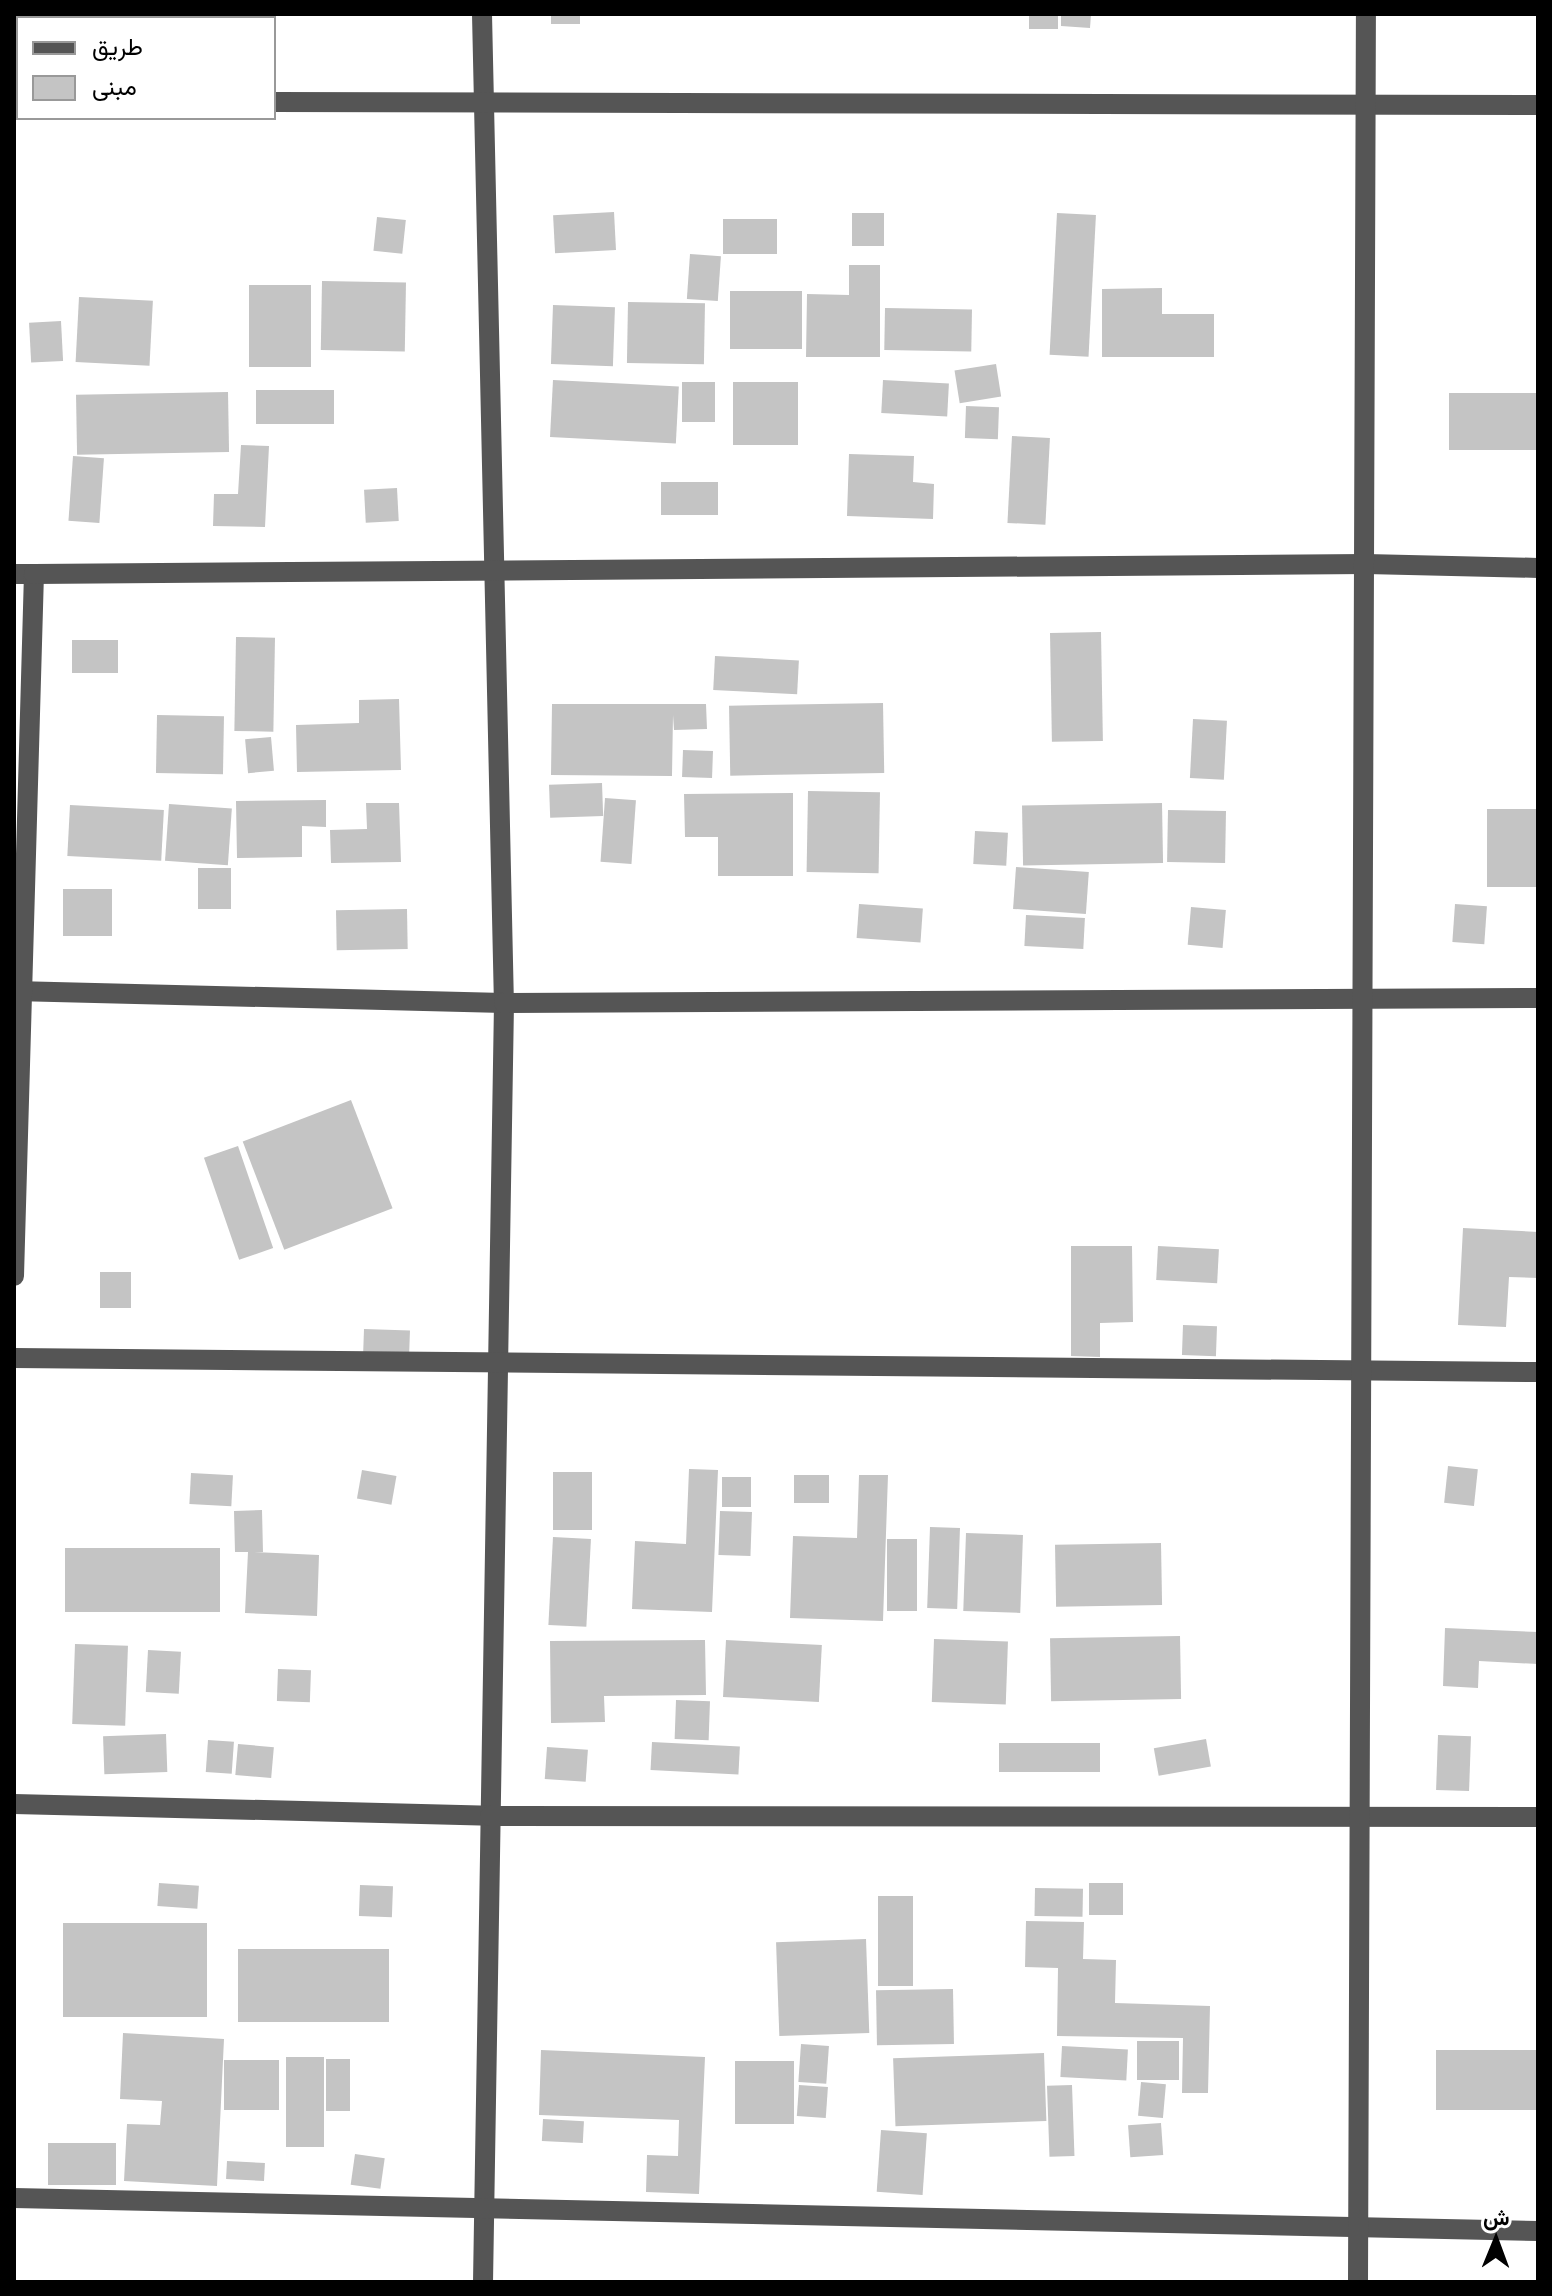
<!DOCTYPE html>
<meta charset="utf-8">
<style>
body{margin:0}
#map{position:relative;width:1552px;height:2296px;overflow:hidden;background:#fff;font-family:"Open Sans",Vazirmatn,sans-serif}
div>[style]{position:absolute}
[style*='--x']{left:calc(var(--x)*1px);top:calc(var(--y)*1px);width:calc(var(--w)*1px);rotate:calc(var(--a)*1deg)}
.building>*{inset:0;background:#c4c4c4;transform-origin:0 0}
.minor>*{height:20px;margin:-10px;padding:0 10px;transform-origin:10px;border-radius:10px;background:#555}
span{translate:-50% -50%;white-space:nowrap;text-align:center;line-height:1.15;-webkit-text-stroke:7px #fff;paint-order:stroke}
.frame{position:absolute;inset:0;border:16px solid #000;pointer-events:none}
.legend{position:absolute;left:16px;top:16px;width:260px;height:104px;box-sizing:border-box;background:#fff;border:2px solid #999;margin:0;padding:10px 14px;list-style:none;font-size:24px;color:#000}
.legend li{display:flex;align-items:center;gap:16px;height:40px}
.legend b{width:40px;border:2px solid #999}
.north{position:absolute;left:1456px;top:2200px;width:80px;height:80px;-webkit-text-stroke:6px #fff;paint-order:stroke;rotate:1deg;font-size:22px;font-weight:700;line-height:32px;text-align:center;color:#000}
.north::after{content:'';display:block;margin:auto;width:28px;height:36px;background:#000;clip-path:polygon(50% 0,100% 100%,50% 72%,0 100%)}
</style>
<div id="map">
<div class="building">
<i style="clip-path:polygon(78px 14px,78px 18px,19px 18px,19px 15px)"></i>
<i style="left:82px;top:14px;width:46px;height:4px"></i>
<i style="left:206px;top:14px;width:31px;height:4px"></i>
<i style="left:551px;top:14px;width:29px;height:10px"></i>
<i style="left:1029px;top:14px;width:29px;height:15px"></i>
<i style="clip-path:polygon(1061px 14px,1091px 14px,1090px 28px,1061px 26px)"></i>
<i style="left:614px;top:212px;width:38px;height:61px;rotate:87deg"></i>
<i style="left:852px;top:213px;width:32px;height:33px"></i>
<i style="left:1057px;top:213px;width:39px;height:142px;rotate:3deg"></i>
<i style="left:377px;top:217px;width:29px;height:34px;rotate:6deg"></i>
<i style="left:723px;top:219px;width:54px;height:35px"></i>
<i style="left:690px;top:254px;width:31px;height:45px;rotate:4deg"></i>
<i style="clip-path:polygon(849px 265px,880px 265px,880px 357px,806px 357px,807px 294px,849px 295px)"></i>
<i style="left:322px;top:281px;width:84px;height:69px;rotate:1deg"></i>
<i style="left:249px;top:285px;width:62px;height:82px"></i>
<i style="clip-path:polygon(1162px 288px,1162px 314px,1214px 314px,1214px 357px,1102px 357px,1102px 289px)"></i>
<i style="left:802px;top:291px;width:58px;height:72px;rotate:90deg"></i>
<i style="left:79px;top:297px;width:74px;height:65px;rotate:3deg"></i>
<i style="left:628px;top:302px;width:77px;height:61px;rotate:1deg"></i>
<i style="left:553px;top:305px;width:62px;height:59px;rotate:2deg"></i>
<i style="left:885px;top:308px;width:87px;height:42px;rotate:1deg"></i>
<i style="left:61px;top:321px;width:40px;height:32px;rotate:87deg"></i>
<i style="left:996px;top:364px;width:33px;height:42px;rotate:81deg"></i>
<i style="left:553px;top:380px;width:126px;height:57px;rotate:3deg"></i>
<i style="left:883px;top:380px;width:66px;height:33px;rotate:3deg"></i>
<i style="left:715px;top:382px;width:40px;height:33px;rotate:90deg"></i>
<i style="left:798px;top:382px;width:63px;height:65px;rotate:90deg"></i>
<i style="left:334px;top:390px;width:34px;height:78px;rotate:90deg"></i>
<i style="left:228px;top:392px;width:60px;height:152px;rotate:89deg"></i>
<i style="left:1538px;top:393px;width:57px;height:89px;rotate:90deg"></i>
<i style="left:966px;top:406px;width:33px;height:32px;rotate:2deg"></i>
<i style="left:1012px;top:436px;width:38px;height:87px;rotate:3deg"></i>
<i style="clip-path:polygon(241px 445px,269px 446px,265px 527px,213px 526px,214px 494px,238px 494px)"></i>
<i style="clip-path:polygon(849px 454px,914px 456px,913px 482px,934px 484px,933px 519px,847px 516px)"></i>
<i style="left:73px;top:456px;width:31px;height:65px;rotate:4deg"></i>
<i style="left:661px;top:482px;width:57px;height:33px"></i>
<i style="left:397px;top:488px;width:33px;height:33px;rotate:87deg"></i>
<i style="left:1101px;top:632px;width:109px;height:51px;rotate:89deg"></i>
<i style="left:236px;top:637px;width:39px;height:94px;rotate:1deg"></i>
<i style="left:72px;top:640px;width:46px;height:33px"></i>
<i style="left:715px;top:656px;width:84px;height:34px;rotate:3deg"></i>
<i style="clip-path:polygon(399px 699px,401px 770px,297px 772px,296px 725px,359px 723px,359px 700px)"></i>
<i style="left:883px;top:703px;width:70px;height:154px;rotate:89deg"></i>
<i style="clip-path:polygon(552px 704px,706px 704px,707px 729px,674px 730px,673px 715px,672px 776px,551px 775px)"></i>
<i style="left:157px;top:715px;width:67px;height:58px;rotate:1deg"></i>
<i style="left:1193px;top:719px;width:34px;height:59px;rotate:3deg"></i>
<i style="left:271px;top:737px;width:34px;height:26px;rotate:85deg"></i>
<i style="left:683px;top:750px;width:30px;height:27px;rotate:2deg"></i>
<i style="left:602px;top:783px;width:33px;height:53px;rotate:88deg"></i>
<i style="left:808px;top:791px;width:72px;height:81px;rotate:1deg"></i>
<i style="clip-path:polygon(793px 793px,793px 876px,718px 876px,718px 837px,685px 837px,684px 794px)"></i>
<i style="left:605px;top:798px;width:31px;height:64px;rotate:4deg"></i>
<i style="clip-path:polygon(326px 800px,326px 827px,302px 826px,302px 857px,237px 858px,236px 801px)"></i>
<i style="clip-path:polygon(366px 803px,399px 803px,401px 862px,331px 863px,330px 830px,367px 829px)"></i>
<i style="left:1162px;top:803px;width:60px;height:140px;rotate:89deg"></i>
<i style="left:169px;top:804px;width:63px;height:57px;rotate:4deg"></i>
<i style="left:70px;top:805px;width:94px;height:51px;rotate:3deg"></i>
<i style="left:1538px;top:809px;width:78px;height:51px;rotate:90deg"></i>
<i style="left:1168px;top:810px;width:58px;height:52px;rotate:1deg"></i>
<i style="left:975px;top:831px;width:33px;height:33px;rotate:3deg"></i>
<i style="left:1016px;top:867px;width:73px;height:42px;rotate:4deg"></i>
<i style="left:198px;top:868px;width:33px;height:41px"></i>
<i style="left:63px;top:889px;width:49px;height:47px"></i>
<i style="left:859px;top:904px;width:64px;height:34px;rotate:4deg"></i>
<i style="left:1455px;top:904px;width:32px;height:38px;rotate:4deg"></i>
<i style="left:1191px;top:907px;width:35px;height:38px;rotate:5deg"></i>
<i style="left:407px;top:909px;width:40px;height:71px;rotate:89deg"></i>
<i style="left:1026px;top:915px;width:59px;height:31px;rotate:3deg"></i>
<i style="left:351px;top:1100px;width:116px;height:116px;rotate:69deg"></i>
<i style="left:238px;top:1146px;width:108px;height:36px;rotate:71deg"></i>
<i style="clip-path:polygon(1463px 1228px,1538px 1232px,1538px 1278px,1509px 1277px,1506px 1327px,1458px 1325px)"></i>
<i style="clip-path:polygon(1071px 1246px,1132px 1246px,1133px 1322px,1100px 1323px,1100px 1357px,1071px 1356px)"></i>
<i style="left:1158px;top:1246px;width:61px;height:34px;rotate:3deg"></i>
<i style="left:100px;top:1272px;width:31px;height:36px"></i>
<i style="left:1183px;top:1325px;width:34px;height:30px;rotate:2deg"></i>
<i style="left:364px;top:1329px;width:46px;height:31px;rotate:2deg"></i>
<i style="left:1448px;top:1466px;width:30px;height:37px;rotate:6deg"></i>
<i style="clip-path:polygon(689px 1469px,718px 1470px,712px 1612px,632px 1609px,635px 1541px,686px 1544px)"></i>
<i style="left:362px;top:1470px;width:35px;height:29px;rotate:10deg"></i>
<i style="left:592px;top:1472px;width:58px;height:39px;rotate:90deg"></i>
<i style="left:191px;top:1473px;width:42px;height:31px;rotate:3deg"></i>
<i style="left:829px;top:1475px;width:28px;height:35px;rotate:90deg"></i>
<i style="clip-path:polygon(859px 1475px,888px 1475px,883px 1621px,790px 1618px,793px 1536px,857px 1538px)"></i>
<i style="left:722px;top:1477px;width:29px;height:30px"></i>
<i style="clip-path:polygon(262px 1510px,263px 1552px,254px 1552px,319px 1555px,317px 1616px,245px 1613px,248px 1552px,235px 1552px,234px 1511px)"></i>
<i style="left:720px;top:1511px;width:32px;height:44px;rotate:2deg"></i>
<i style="left:930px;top:1527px;width:30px;height:81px;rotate:2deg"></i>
<i style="left:966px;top:1533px;width:57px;height:78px;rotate:2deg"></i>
<i style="left:553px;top:1537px;width:38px;height:88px;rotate:3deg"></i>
<i style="left:887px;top:1539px;width:30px;height:72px"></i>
<i style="left:1161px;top:1543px;width:62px;height:106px;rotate:89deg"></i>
<i style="left:220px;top:1548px;width:64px;height:155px;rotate:90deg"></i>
<i style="clip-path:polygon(1445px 1628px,1538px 1632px,1538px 1664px,1479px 1661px,1478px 1688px,1443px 1686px)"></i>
<i style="left:1180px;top:1636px;width:63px;height:130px;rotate:89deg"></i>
<i style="left:934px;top:1639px;width:74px;height:63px;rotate:2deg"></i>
<i style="clip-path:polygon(705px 1640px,706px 1695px,604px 1696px,605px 1722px,551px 1723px,550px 1641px)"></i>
<i style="left:726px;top:1640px;width:96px;height:57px;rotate:3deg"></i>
<i style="left:75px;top:1644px;width:53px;height:80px;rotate:2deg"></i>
<i style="left:148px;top:1650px;width:33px;height:42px;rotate:3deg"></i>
<i style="left:278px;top:1669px;width:33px;height:32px;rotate:2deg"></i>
<i style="left:676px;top:1700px;width:34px;height:39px;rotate:2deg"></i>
<i style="left:166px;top:1734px;width:38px;height:63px;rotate:88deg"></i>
<i style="left:1438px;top:1735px;width:33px;height:55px;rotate:2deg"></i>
<i style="left:1206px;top:1739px;width:28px;height:53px;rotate:80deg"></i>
<i style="left:208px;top:1740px;width:26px;height:32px;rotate:4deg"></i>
<i style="left:652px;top:1742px;width:88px;height:28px;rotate:3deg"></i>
<i style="left:999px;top:1743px;width:101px;height:29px"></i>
<i style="left:238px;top:1744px;width:36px;height:31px;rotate:5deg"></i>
<i style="left:547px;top:1747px;width:41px;height:32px;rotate:4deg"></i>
<i style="left:159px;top:1883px;width:40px;height:23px;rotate:4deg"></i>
<i style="left:1089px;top:1883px;width:34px;height:32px"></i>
<i style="left:360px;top:1885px;width:33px;height:31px;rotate:2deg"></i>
<i style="left:1035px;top:1888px;width:48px;height:28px;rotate:1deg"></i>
<i style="left:878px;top:1896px;width:35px;height:90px"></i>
<i style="clip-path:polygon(1026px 1921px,1084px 1922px,1083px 1959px,1116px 1960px,1115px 2003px,1210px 2006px,1208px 2093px,1182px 2093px,1183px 2038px,1057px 2036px,1058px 1968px,1025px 1967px)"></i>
<i style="left:63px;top:1923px;width:144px;height:94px"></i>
<i style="left:866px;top:1939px;width:94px;height:90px;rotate:88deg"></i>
<i style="left:238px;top:1949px;width:151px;height:73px"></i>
<i style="left:953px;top:1989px;width:55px;height:77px;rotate:89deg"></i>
<i style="clip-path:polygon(123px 2033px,224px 2039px,217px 2186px,124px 2181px,127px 2124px,160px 2125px,162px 2101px,120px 2099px)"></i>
<i style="left:1179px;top:2041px;width:39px;height:42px;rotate:90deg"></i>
<i style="left:801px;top:2044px;width:28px;height:38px;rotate:4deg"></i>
<i style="left:1062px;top:2046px;width:66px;height:31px;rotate:3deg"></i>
<i style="clip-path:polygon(541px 2050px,705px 2057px,699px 2194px,646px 2192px,647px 2155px,678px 2156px,679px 2120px,539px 2115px)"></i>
<i style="left:1538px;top:2050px;width:60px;height:102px;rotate:90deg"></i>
<i style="left:1044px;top:2053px;width:68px;height:151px;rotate:88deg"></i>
<i style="left:286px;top:2057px;width:38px;height:90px"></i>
<i style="left:326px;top:2059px;width:24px;height:52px"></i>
<i style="left:224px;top:2060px;width:55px;height:50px"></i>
<i style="left:735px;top:2061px;width:59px;height:63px"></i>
<i style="left:1141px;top:2082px;width:25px;height:34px;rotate:5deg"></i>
<i style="left:799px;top:2085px;width:29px;height:31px;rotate:4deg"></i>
<i style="left:1072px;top:2085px;width:71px;height:25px;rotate:88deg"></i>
<i style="left:543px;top:2119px;width:41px;height:22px;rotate:3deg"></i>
<i style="left:1161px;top:2123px;width:32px;height:33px;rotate:86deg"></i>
<i style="left:881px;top:2130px;width:46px;height:62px;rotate:4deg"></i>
<i style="left:48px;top:2143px;width:68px;height:42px"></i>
<i style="left:355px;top:2154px;width:30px;height:31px;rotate:8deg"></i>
<i style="left:227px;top:2161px;width:38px;height:18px;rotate:3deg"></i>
</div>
<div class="minor">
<i style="--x:482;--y:14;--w:989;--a:88.73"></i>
<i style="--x:504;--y:1003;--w:1279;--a:90.94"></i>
<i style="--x:14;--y:99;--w:4;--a:0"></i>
<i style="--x:274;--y:102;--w:1264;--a:0.14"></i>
<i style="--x:14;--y:574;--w:20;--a:0"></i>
<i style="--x:14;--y:991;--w:490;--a:1.4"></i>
<i style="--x:504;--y:1003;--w:1034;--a:-0.28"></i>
<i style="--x:14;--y:1276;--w:702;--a:-88.37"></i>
<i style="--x:34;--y:574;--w:1332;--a:-0.43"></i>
<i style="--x:1366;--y:564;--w:172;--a:1.3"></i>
<i style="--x:14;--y:1358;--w:1524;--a:0.53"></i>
<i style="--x:14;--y:1804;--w:476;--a:1.4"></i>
<i style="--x:490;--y:1816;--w:1048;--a:0.05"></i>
<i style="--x:14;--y:2198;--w:1524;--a:1.24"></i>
<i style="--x:1358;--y:2282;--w:2268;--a:-89.8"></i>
</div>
<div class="frame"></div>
<ul class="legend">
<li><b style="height:10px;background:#555"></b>طريق</li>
<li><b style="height:22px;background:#c4c4c4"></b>مبنى</li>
</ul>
<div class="north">ش</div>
</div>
